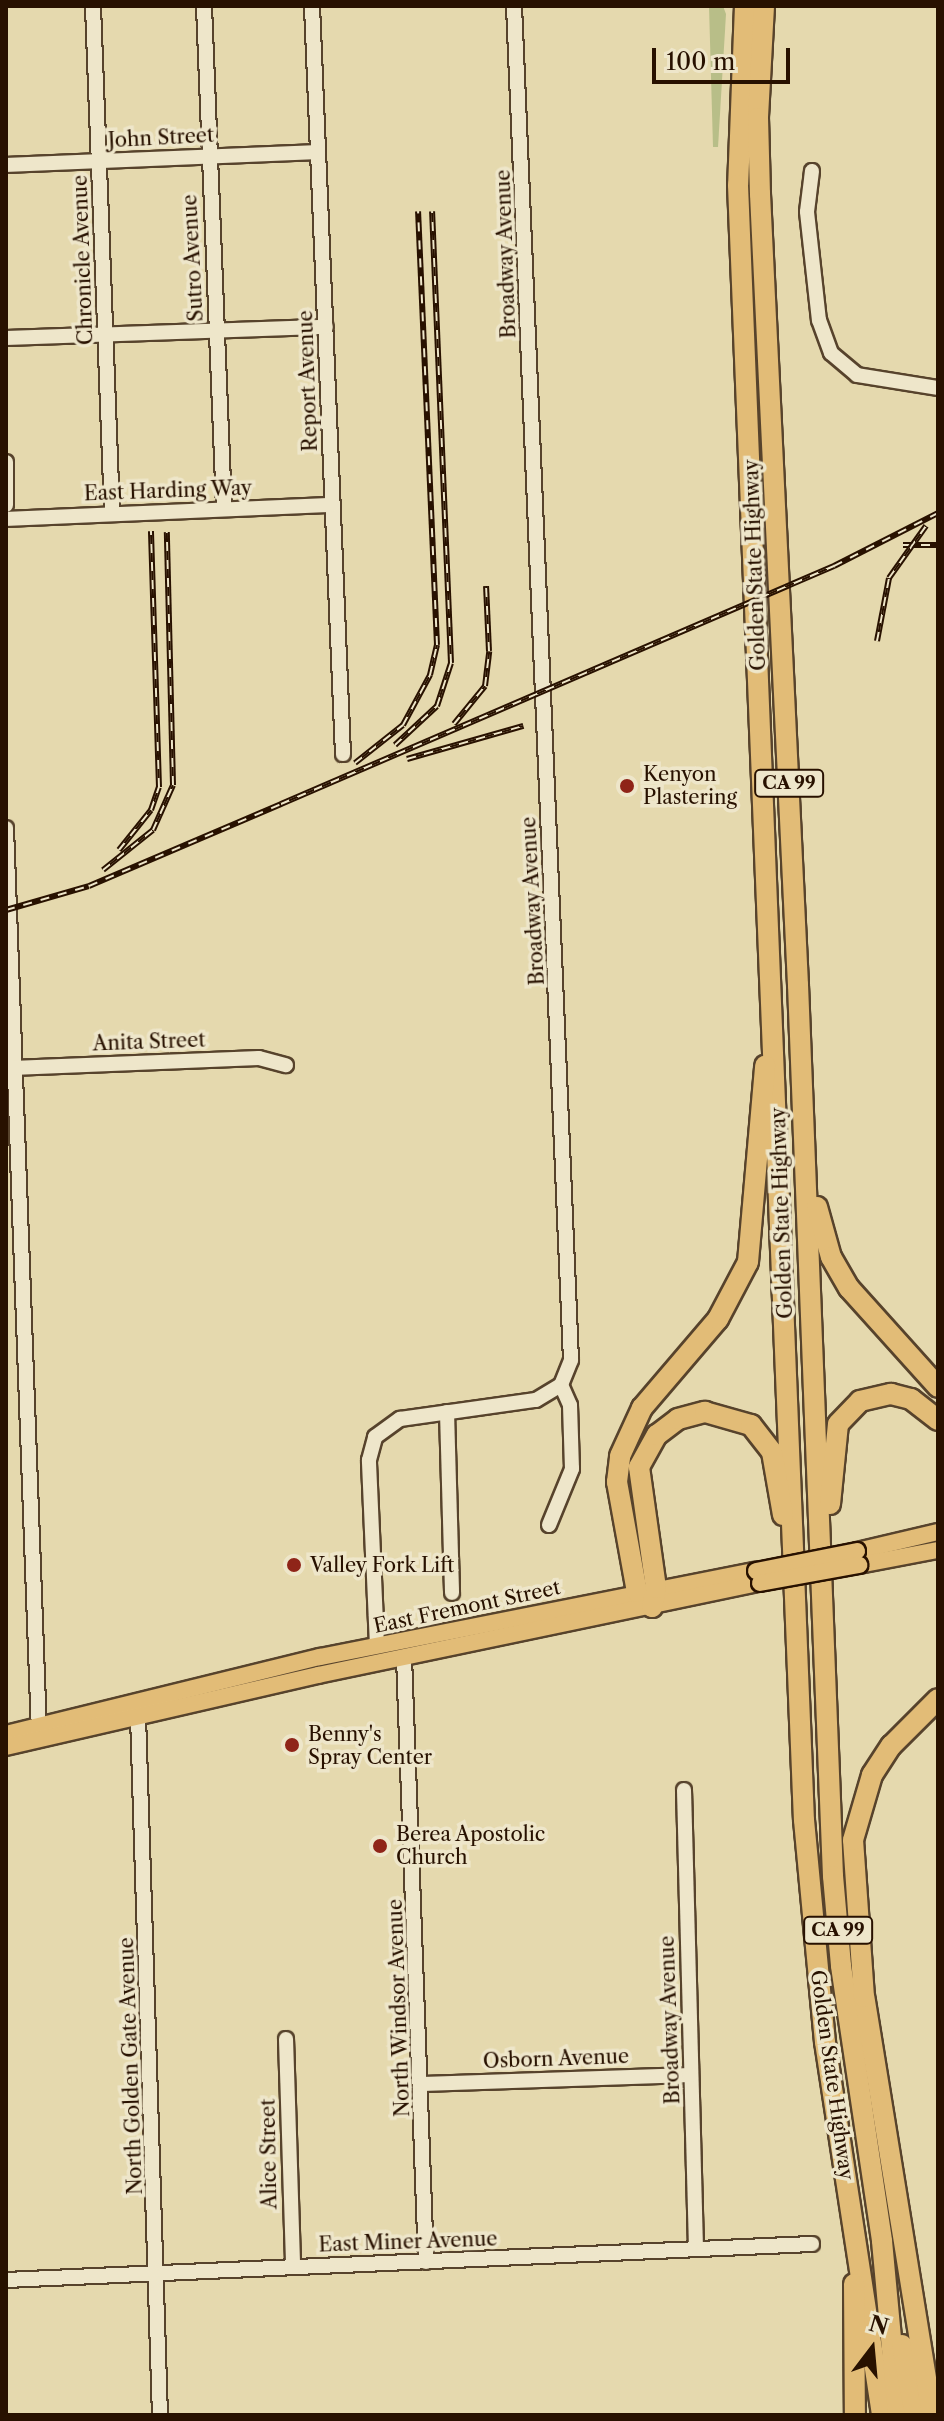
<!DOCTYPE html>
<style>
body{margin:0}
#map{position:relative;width:944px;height:2421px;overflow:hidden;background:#e5d9ae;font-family:"Libre Caslon Text",serif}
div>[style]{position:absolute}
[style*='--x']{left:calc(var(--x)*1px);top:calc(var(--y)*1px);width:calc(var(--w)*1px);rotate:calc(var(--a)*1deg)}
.green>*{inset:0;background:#b8be88}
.roads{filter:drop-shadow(2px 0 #57432c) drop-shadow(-2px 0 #57432c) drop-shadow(0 2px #57432c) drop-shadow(0 -2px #57432c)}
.minor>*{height:14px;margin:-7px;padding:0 7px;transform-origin:7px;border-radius:7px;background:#eee6ca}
.major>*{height:16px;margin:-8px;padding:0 8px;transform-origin:8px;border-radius:8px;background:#e2bc77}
.highway>*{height:20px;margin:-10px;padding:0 10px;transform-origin:10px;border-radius:10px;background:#e2bc77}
.rail>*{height:6px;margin-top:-3px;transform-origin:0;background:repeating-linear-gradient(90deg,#eee6ca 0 9px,#281100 0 18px);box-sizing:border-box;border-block:2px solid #281100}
.bridges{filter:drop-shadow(2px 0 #281100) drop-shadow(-2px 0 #281100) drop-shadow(0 2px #281100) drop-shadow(0 -2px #281100)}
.major-bridge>*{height:16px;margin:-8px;padding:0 8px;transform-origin:8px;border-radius:8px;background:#e2bc77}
.dots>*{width:22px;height:22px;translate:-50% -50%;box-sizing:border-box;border:4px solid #eee6ca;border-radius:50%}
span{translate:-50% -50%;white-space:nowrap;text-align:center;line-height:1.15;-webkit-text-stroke:7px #eee6ca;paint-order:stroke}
.shield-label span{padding:2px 6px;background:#eee6ca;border:2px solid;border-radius:6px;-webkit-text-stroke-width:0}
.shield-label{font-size:18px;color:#281100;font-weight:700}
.street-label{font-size:20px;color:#281100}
.poi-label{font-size:20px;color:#281100}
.left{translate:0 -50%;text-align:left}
.frame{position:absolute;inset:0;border:8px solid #281100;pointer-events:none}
.north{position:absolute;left:832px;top:2309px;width:80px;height:80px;-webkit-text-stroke:6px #eee6ca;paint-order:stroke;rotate:16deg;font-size:22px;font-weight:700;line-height:32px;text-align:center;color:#281100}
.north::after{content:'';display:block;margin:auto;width:28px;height:36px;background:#281100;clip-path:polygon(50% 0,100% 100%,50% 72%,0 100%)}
.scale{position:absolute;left:652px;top:48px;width:138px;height:36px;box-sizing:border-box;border:4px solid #281100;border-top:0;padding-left:10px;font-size:24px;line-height:28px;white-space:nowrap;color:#281100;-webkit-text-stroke:6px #eee6ca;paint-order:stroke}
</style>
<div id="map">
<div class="green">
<i style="clip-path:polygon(709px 6px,723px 6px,726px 14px,718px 147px,713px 147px)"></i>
</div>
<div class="roads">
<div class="minor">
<i style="--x:93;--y:6;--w:506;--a:87.85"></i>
<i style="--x:204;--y:6;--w:502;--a:87.72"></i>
<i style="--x:312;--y:6;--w:749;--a:87.63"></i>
<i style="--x:6;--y:165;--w:312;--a:-2.4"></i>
<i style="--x:812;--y:171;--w:41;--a:97"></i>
<i style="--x:807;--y:212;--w:109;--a:83.7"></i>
<i style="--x:819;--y:320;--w:35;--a:70"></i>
<i style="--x:831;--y:353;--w:34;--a:40"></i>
<i style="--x:857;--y:375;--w:82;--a:9.1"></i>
<i style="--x:6;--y:338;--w:320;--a:-2"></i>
<i style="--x:6;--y:462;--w:43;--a:90"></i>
<i style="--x:6;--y:519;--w:327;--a:-2.5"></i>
<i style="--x:6;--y:828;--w:907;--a:87.91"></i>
<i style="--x:12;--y:1068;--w:247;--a:-2.3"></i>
<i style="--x:259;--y:1058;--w:28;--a:15"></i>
<i style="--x:447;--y:1412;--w:181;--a:88.4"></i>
<i style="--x:549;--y:1525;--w:61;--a:-67.7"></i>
<i style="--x:572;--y:1469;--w:64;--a:-91.8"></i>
<i style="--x:570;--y:1405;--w:22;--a:-114"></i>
<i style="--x:377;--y:1646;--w:186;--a:-92.5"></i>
<i style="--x:369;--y:1460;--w:24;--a:-75"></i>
<i style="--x:375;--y:1437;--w:31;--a:-36"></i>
<i style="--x:400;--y:1419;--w:137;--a:-8"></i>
<i style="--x:536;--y:1400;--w:29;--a:-31"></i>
<i style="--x:561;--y:1385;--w:27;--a:-68"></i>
<i style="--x:571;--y:1360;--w:1355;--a:-92.41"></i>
<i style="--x:404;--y:1657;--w:605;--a:87.92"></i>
<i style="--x:138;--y:1716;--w:699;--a:88.2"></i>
<i style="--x:684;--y:1790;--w:459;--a:88.5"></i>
<i style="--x:286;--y:2039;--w:228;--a:88.2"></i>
<i style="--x:422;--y:2084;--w:269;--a:-1.9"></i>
<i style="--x:6;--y:2280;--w:807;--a:-2.56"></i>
</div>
<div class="major">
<i style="--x:857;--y:1551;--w:83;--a:-13.2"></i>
<i style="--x:859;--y:1565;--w:80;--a:-10.8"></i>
<i style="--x:6;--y:1734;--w:323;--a:-13.8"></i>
<i style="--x:320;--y:1657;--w:444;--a:-11.2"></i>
<i style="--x:6;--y:1747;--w:320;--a:-13"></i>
<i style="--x:318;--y:1675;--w:451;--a:-11.8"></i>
</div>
<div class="highway">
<i style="--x:745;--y:6;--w:179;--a:92.2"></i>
<i style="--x:738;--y:185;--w:1636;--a:87.69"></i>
<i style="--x:804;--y:1820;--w:223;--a:84.6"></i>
<i style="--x:825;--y:2042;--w:377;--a:81.3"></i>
<i style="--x:764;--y:6;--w:112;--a:93.1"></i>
<i style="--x:758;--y:118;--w:76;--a:88.5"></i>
<i style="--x:760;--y:194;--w:792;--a:87.25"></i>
<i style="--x:798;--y:985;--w:892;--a:87.75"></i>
<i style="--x:833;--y:1876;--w:90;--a:84.9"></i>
<i style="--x:841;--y:1966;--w:278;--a:81.5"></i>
<i style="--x:882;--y:2241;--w:175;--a:84.7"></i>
<i style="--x:817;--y:1207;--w:52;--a:74.4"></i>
<i style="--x:831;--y:1257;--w:36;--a:60"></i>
<i style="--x:849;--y:1288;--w:133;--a:48"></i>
<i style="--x:830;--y:1504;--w:80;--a:-84.3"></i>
<i style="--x:838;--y:1424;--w:32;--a:-46"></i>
<i style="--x:860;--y:1401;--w:32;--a:-13"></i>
<i style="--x:891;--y:1394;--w:21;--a:14"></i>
<i style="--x:911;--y:1399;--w:34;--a:38"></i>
<i style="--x:652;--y:1607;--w:21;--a:-135"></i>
<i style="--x:637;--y:1592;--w:112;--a:-100.3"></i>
<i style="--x:617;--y:1482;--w:26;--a:-83"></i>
<i style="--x:620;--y:1456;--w:53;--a:-65.4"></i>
<i style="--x:642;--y:1408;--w:117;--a:-49.5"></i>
<i style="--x:718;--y:1319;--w:64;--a:-62.2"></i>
<i style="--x:748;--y:1262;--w:197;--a:-85"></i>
<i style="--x:652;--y:1607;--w:19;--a:-78"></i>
<i style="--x:656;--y:1588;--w:122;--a:-98"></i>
<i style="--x:639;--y:1467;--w:37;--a:-61"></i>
<i style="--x:657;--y:1435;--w:26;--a:-37"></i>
<i style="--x:678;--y:1419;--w:28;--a:-15"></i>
<i style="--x:705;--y:1412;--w:48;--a:15.8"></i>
<i style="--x:751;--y:1425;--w:34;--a:52"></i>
<i style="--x:772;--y:1452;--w:64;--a:80.1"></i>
<i style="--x:854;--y:2284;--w:131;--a:89.6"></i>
<i style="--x:902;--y:2345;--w:71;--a:79.5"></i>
<i style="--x:932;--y:2415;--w:423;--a:-99.2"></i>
<i style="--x:864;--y:1997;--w:157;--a:-94"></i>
<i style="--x:853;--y:1840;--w:68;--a:-73.7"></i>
<i style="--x:872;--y:1775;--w:35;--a:-57"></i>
<i style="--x:891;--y:1746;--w:66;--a:-45"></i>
</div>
</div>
<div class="rail">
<i style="--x:903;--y:545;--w:35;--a:0"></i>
<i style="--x:877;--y:641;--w:64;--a:-79.2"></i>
<i style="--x:889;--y:578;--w:64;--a:-54.6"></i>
<i style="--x:454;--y:724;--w:49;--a:-50.8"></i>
<i style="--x:485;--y:686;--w:35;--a:-83"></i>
<i style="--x:489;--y:651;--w:65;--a:-92.6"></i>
<i style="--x:395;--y:745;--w:57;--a:-42.9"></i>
<i style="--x:437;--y:706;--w:45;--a:-72"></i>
<i style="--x:451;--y:663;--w:452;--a:-92.4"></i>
<i style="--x:407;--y:759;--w:121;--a:-15.9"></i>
<i style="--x:355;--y:763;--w:61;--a:-38.4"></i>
<i style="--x:403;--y:725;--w:57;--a:-61.6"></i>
<i style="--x:430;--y:675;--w:31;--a:-77"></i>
<i style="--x:437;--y:645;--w:434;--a:-92.5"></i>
<i style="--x:119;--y:850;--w:51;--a:-51.3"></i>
<i style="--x:151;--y:810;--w:24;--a:-71"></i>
<i style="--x:159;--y:787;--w:256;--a:-91.8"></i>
<i style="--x:103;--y:870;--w:64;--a:-38.7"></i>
<i style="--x:153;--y:830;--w:49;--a:-66"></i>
<i style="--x:173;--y:785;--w:253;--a:-91.4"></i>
<i style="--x:6;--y:910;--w:86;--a:-16.1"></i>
<i style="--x:89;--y:886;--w:209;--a:-23.1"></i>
<i style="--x:281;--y:804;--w:602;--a:-23.29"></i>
<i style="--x:834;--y:566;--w:117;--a:-27"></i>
</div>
<div class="bridges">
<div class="major-bridge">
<i style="--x:756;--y:1571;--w:103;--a:-11.2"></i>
<i style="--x:760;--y:1583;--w:101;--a:-10.3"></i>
</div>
</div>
<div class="dots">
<i style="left:627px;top:786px;background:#8f2418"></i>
<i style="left:294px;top:1565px;background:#8f2418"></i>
<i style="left:292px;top:1745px;background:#8f2418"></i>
<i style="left:380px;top:1846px;background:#8f2418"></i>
</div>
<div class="shield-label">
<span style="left:789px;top:783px">CA 99</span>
<span style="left:838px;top:1930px">CA 99</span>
</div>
<div class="street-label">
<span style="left:161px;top:138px;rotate:-3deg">John Street</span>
<span style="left:506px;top:254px;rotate:-92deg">Broadway Avenue</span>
<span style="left:193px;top:258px;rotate:-93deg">Sutro Avenue</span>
<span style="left:83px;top:260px;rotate:-92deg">Chronicle Avenue</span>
<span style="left:308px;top:381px;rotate:-92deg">Report Avenue</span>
<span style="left:168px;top:491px;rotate:-2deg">East Harding Way</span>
<span style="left:755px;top:565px;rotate:-92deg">Golden State Highway</span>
<span style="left:533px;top:901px;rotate:-93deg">Broadway Avenue</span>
<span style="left:149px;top:1042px;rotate:-2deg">Anita Street</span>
<span style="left:782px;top:1213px;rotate:-92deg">Golden State Highway</span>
<span style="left:467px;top:1607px;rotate:-12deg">East Fremont Street</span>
<span style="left:399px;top:2008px;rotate:-92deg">North Windsor Avenue</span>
<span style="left:670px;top:2020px;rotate:-92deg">Broadway Avenue</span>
<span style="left:556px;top:2059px;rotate:-2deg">Osborn Avenue</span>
<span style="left:131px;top:2066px;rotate:-92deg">North Golden Gate Avenue</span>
<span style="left:832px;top:2075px;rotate:82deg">Golden State Highway</span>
<span style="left:269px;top:2154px;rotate:-91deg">Alice Street</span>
<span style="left:408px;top:2242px;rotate:-2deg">East Miner Avenue</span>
</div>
<div class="poi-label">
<span class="left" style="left:643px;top:786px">Kenyon<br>Plastering</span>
<span class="left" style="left:310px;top:1565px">Valley Fork Lift</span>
<span class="left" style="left:308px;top:1746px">Benny's<br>Spray Center</span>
<span class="left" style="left:396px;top:1846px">Berea Apostolic<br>Church</span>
</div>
<div class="frame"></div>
<div class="north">N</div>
<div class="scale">100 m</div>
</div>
